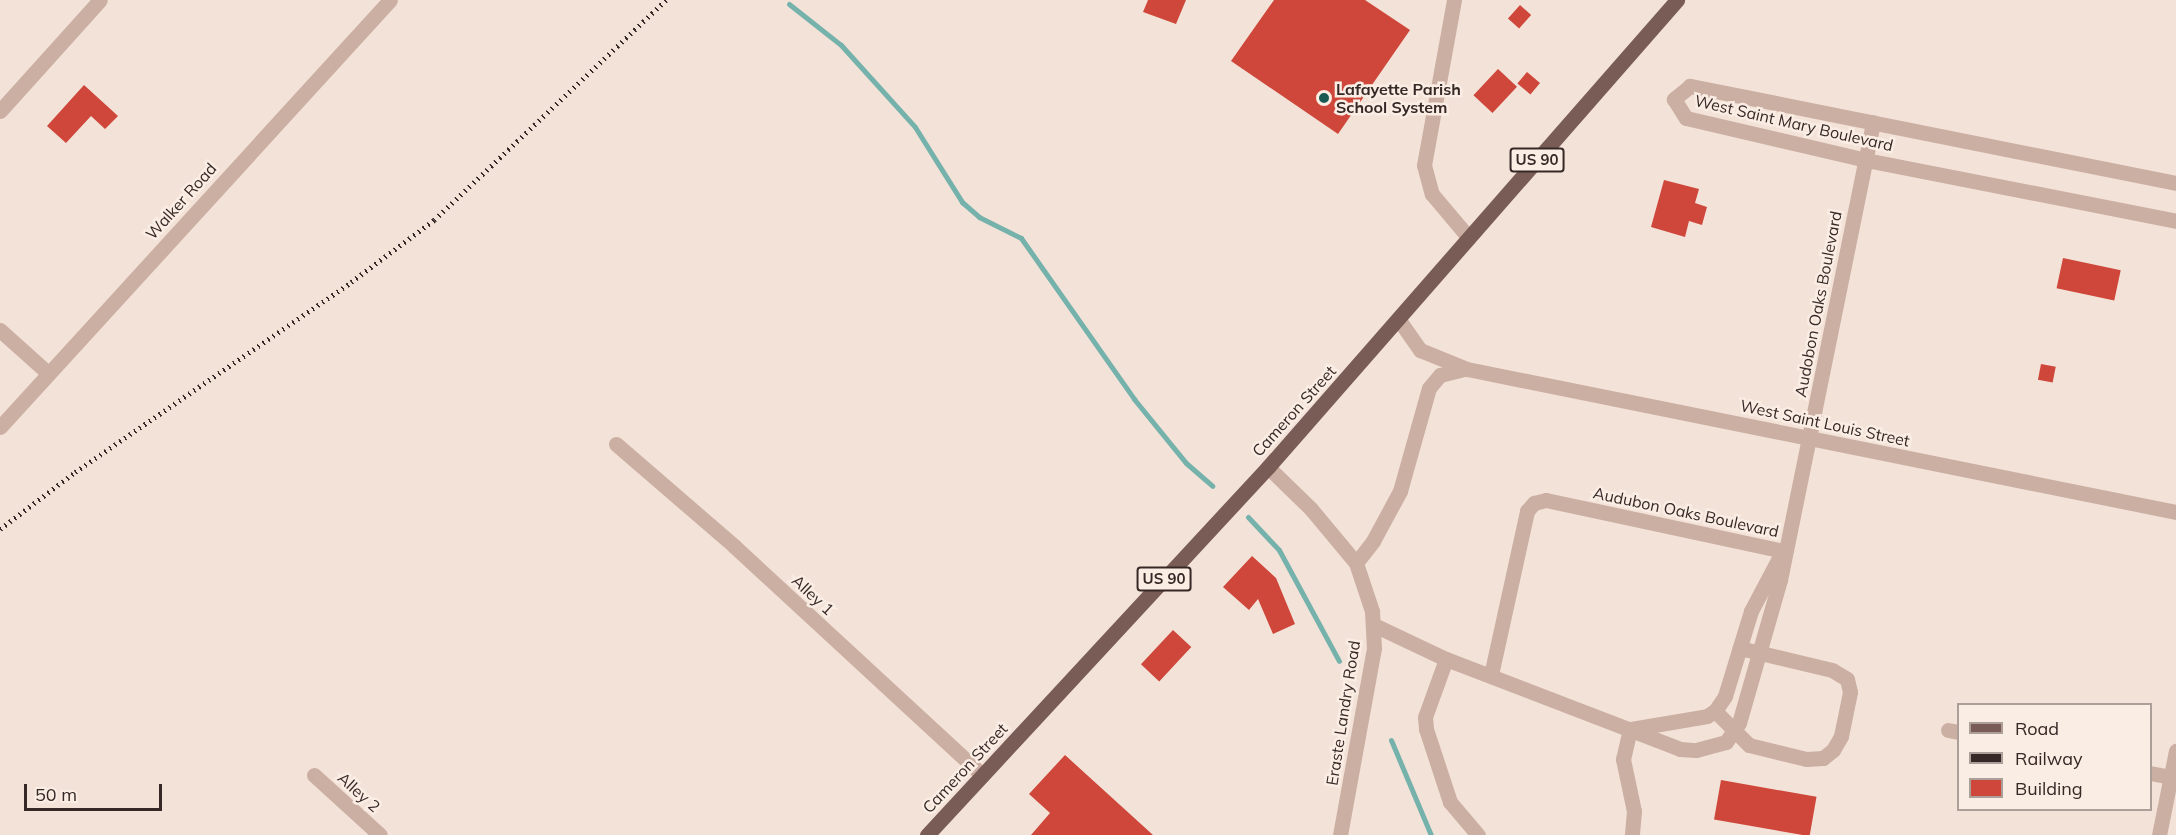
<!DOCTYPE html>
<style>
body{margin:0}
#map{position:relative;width:2176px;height:835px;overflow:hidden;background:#f3e2d8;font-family:Mulish,sans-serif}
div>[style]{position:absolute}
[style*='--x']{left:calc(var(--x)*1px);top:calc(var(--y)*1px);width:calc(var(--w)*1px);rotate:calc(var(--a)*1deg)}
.stream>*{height:5px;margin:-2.5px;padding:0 2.5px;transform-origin:2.5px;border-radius:2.5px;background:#75b2ab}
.building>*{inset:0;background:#ce473a;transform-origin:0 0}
.minor>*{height:15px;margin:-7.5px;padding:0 7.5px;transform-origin:7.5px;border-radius:7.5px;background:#ccafa3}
.major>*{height:15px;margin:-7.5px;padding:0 7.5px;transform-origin:7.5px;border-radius:7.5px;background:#795c56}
.rail>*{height:4.5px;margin-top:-2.25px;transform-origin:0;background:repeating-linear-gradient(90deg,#362826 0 1.5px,transparent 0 6px)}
.dots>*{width:16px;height:16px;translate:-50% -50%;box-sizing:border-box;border:3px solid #faede4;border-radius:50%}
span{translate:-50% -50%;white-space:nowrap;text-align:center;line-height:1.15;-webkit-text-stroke:5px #faede4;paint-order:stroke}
.shield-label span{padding:2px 4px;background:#faede4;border:2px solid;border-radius:4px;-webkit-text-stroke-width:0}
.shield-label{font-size:15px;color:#362826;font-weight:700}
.poi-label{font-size:16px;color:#362826;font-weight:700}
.left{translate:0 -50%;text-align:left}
.street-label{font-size:16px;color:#362826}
.legend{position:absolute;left:1957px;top:703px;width:195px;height:108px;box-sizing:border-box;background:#faede4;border:2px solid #ac9e98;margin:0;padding:8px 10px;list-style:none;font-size:18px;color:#362826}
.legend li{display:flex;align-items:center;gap:12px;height:30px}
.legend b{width:30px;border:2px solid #ac9e98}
.scale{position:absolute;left:24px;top:784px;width:138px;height:27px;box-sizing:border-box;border:3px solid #362826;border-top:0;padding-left:8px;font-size:18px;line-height:21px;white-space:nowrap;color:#362826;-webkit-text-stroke:4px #faede4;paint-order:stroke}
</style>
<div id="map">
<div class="stream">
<i style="--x:789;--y:4;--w:66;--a:38.3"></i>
<i style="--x:841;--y:45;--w:110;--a:47.9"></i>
<i style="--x:915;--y:127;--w:89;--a:57.9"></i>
<i style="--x:962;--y:202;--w:23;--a:41"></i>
<i style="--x:979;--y:217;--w:47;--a:26.6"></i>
<i style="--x:1021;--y:238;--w:197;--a:54.9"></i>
<i style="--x:1134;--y:399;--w:82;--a:50.9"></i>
<i style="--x:1186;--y:463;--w:35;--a:41"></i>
<i style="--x:1248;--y:517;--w:45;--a:46.8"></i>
<i style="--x:1279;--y:550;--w:126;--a:61.6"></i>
<i style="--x:1391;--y:740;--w:103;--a:67.2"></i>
</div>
<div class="building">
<i style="clip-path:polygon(1148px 0,1186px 0,1176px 24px,1143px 12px)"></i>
<i style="clip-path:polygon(1274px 0,1365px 0,1410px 30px,1338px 134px,1231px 61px)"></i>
<i style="left:1520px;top:5px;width:15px;height:18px;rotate:42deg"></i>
<i style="left:1498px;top:69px;width:26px;height:36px;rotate:43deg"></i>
<i style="left:1527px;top:72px;width:17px;height:15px;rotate:40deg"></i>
<i style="clip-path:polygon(84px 85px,118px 116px,105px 129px,91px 116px,66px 143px,47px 126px)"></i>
<i style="clip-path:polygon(1664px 180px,1699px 189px,1695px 203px,1707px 207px,1702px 225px,1689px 221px,1685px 237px,1651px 227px)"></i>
<i style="left:2063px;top:258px;width:59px;height:31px;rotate:12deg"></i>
<i style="left:2041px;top:364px;width:15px;height:16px;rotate:11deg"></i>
<i style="clip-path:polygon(1252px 556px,1276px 578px,1295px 624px,1273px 634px,1258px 599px,1249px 610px,1223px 587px)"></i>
<i style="left:1173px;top:630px;width:25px;height:47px;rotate:43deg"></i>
<i style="clip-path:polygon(1065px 755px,1153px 835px,1031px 835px,1050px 813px,1029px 794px)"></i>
<i style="left:1721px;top:780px;width:97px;height:40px;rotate:10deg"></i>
</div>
<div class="minor">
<i style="--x:1454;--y:0;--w:168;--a:100.3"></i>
<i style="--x:1424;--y:165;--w:30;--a:75"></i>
<i style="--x:1432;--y:194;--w:57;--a:49.9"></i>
<i style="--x:0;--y:111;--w:149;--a:-48"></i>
<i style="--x:2176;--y:183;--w:496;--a:-168.7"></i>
<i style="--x:1690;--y:86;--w:21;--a:141"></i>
<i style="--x:1674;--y:99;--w:22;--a:58"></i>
<i style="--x:1686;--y:118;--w:185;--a:13.1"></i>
<i style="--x:1866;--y:160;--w:316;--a:11.1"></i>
<i style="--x:1399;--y:320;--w:37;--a:55"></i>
<i style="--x:1420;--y:350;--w:51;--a:22"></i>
<i style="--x:1467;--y:369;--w:723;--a:11.4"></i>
<i style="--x:0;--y:330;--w:64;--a:41.9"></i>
<i style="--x:0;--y:427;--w:578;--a:-47.59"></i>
<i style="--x:616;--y:444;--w:156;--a:40.8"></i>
<i style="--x:734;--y:546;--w:338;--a:42.7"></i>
<i style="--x:1268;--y:467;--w:60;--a:44.3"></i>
<i style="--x:1311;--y:509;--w:70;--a:50.2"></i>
<i style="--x:1356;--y:563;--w:51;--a:71.6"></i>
<i style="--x:1372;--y:611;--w:37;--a:87"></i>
<i style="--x:1374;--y:648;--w:190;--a:100.3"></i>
<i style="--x:1356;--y:563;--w:28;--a:-52"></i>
<i style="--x:1373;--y:541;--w:57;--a:-61.6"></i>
<i style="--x:1400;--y:491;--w:107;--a:-74.3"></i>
<i style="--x:1429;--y:388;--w:17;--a:-50"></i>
<i style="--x:1440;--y:375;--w:25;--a:-14"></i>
<i style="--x:1374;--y:625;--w:80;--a:25.3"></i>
<i style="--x:1446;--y:659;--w:251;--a:21"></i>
<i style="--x:1680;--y:749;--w:16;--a:4"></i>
<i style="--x:1696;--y:750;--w:31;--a:-15"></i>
<i style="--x:1726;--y:742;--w:23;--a:-56"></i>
<i style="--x:1739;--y:723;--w:149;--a:-74"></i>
<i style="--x:1780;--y:580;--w:467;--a:-78.5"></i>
<i style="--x:1446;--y:659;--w:62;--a:109.9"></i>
<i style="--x:1425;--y:717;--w:12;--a:85"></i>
<i style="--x:1426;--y:729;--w:77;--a:71.8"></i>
<i style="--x:1450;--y:802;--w:43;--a:49.7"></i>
<i style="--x:1491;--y:675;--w:168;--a:-77.6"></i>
<i style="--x:1527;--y:511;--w:11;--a:-49"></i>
<i style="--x:1534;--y:503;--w:12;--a:-14"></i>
<i style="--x:1546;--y:500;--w:242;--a:12.1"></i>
<i style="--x:1715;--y:711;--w:48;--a:45"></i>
<i style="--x:1749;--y:745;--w:59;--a:13.8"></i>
<i style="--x:1806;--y:759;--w:17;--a:-3"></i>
<i style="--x:1823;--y:758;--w:13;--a:-39"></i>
<i style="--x:1833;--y:750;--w:16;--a:-60"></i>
<i style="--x:1841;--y:736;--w:45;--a:-78.4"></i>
<i style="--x:1850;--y:692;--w:13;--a:-103"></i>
<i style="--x:1847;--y:679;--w:17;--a:-149"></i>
<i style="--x:1832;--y:670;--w:95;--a:-166.6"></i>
<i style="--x:1630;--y:729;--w:31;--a:103"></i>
<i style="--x:1623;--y:759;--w:53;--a:78.1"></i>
<i style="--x:1634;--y:811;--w:24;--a:95"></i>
<i style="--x:1631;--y:729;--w:77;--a:-9.7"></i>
<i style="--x:1707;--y:716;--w:9;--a:-32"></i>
<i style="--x:1715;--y:711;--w:18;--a:-56"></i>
<i style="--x:1725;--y:696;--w:89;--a:-73"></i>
<i style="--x:1751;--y:611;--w:64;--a:-62.2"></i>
<i style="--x:1948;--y:730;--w:10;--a:11"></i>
<i style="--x:2150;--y:773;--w:26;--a:11"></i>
<i style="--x:314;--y:775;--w:89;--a:42.3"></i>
<i style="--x:2159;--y:835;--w:86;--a:-78.6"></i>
</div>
<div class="major">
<i style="--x:927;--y:835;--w:502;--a:-47.18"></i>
<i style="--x:1268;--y:467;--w:621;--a:-48.79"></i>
</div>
<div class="rail">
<i style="--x:0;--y:529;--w:94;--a:-37.2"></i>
<i style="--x:75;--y:472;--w:335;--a:-34.5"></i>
<i style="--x:351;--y:282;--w:104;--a:-36.8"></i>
<i style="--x:434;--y:220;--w:320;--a:-43.5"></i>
</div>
<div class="dots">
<i style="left:1324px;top:98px;background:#195a54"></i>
</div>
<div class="shield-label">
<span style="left:1537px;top:160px">US 90</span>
<span style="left:1164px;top:579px">US 90</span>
</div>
<div class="poi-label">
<span class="left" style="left:1336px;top:98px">Lafayette Parish<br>School System</span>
</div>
<div class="street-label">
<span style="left:1794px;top:123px;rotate:13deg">West Saint Mary Boulevard</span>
<span style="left:181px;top:201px;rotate:-48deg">Walker Road</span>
<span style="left:1818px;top:304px;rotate:-79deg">Audobon Oaks Boulevard</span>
<span style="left:1294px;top:411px;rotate:-48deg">Cameron Street</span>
<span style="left:1825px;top:423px;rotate:12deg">West Saint Louis Street</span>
<span style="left:1686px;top:512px;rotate:12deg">Audubon Oaks Boulevard</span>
<span style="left:813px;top:595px;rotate:43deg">Alley 1</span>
<span style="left:1343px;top:713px;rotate:-81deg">Eraste Landry Road</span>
<span style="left:965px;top:768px;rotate:-47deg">Cameron Street</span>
<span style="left:359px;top:792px;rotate:42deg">Alley 2</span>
</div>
<ul class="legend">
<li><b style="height:8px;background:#795c56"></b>Road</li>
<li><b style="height:8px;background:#362826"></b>Railway</li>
<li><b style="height:16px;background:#ce473a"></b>Building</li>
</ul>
<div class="scale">50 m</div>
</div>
